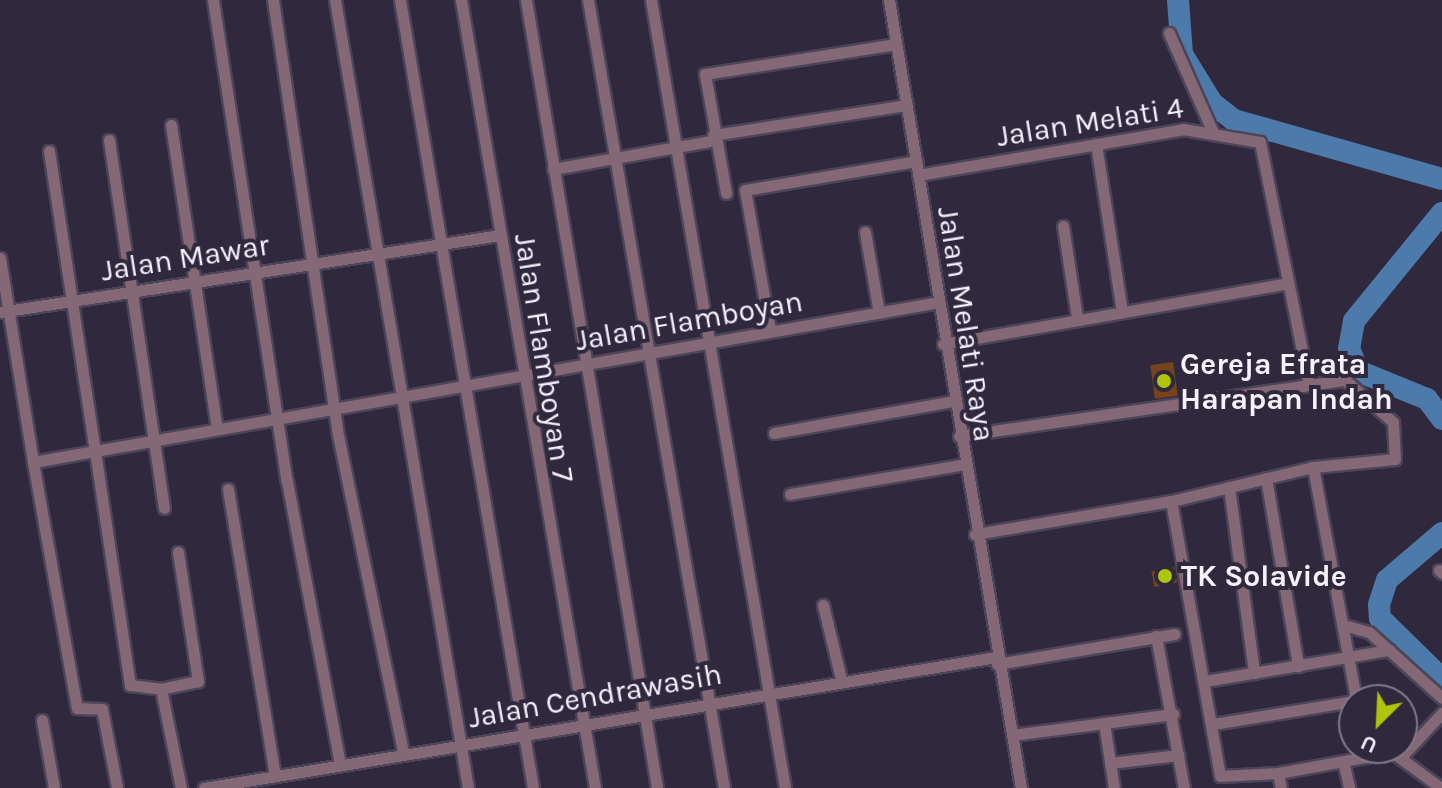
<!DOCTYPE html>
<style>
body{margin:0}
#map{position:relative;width:1442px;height:788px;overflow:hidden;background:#30293e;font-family:Karla,sans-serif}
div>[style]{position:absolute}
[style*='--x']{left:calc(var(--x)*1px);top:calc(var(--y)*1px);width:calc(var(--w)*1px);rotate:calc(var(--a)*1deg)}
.river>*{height:22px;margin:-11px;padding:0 11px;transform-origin:11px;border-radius:11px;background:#4c7aaa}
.building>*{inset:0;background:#78431c;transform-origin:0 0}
.roads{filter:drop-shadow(2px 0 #4c4559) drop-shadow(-2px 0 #4c4559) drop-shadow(0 2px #4c4559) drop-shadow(0 -2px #4c4559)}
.street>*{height:11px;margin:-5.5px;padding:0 5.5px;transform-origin:5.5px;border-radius:5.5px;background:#846875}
.dots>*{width:22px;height:22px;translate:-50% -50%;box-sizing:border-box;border:4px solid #30293e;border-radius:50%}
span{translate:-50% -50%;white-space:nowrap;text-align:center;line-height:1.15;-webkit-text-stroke:8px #30293e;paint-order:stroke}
.street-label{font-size:30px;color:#f5f1fd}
.poi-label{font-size:30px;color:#f5f1fd;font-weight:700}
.left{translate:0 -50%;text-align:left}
.north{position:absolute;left:1338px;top:684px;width:80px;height:80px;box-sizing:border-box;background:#30293e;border:2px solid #7f798a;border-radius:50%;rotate:204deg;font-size:22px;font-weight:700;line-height:32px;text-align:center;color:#f5f1fd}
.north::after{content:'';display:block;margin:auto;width:28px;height:36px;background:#aec509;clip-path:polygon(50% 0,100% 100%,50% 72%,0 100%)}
</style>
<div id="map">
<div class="river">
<i style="--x:1178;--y:0;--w:54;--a:85.8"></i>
<i style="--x:1182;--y:54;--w:57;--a:58.5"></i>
<i style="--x:1212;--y:103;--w:28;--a:38"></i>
<i style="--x:1234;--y:120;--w:216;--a:15.8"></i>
<i style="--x:1442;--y:213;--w:139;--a:129.2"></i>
<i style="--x:1354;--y:321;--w:27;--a:100"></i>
<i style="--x:1349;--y:348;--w:25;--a:69"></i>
<i style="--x:1358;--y:371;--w:74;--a:22.1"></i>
<i style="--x:1427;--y:399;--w:25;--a:53"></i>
<i style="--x:1442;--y:533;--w:72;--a:139.5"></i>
<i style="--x:1387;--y:580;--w:26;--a:108"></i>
<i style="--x:1379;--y:605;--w:13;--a:86"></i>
<i style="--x:1380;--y:618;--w:87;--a:44.5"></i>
</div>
<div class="building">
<i style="left:1173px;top:362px;width:34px;height:23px;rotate:82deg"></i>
<i style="left:1174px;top:567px;width:16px;height:23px;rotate:79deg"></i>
</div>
<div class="roads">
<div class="street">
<i style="--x:213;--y:0;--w:487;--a:81.3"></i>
<i style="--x:287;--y:481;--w:288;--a:79.4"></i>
<i style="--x:273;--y:0;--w:435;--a:81.5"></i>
<i style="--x:337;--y:430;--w:329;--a:78.4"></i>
<i style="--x:335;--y:0;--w:799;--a:80.42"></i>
<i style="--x:400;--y:0;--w:799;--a:80.42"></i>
<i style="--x:461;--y:0;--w:799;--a:80.35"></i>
<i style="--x:526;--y:0;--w:799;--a:80.56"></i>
<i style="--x:588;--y:0;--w:800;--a:80.21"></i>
<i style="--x:651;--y:0;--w:799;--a:80.35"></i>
<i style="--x:889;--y:0;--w:799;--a:80.49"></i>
<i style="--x:1169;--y:33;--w:106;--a:66.1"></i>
<i style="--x:171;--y:125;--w:307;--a:81.4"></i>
<i style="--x:713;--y:135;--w:196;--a:-8.8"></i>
<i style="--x:109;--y:140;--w:372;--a:81.5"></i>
<i style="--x:1096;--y:144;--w:169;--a:81.2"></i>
<i style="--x:49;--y:151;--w:304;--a:81.3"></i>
<i style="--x:95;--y:451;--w:857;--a:-10.01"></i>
<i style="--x:553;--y:169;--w:165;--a:-10.1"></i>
<i style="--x:918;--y:175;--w:269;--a:-9.8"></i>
<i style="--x:1183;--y:129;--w:78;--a:9.6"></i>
<i style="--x:1260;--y:142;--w:247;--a:78.6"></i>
<i style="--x:726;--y:193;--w:121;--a:-100"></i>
<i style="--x:705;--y:74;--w:193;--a:-8.9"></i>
<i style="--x:1063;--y:226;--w:92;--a:81.3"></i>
<i style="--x:865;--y:232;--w:82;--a:80.2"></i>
<i style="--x:0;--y:258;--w:207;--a:80.8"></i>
<i style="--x:33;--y:462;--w:63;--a:-10.1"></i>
<i style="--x:95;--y:451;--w:237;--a:81.5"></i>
<i style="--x:130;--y:685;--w:31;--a:7"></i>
<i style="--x:0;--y:312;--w:506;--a:-8.75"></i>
<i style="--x:770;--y:330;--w:142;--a:-100.1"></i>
<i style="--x:745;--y:190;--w:174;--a:-9.6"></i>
<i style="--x:943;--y:344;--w:350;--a:-10"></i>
<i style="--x:774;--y:433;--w:183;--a:-10.1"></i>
<i style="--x:959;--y:436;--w:390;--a:-8.3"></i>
<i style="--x:1345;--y:380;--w:64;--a:41.2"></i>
<i style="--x:1393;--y:422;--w:37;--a:87"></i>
<i style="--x:1395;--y:459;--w:82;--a:174.4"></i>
<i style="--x:1313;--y:467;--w:146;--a:166.5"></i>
<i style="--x:1171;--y:501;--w:199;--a:170.4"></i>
<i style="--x:33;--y:462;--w:250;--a:79.9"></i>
<i style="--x:77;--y:708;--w:25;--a:2"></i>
<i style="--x:102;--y:709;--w:80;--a:79.2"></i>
<i style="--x:1313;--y:467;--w:237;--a:79.5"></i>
<i style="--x:1266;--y:478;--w:191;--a:80.3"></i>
<i style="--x:1229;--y:487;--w:188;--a:82.3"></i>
<i style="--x:228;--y:489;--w:291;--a:80.7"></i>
<i style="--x:790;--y:494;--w:178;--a:-9.7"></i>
<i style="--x:1171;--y:501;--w:279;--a:79.9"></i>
<i style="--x:1220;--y:776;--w:58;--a:-3"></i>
<i style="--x:1278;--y:773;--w:15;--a:79"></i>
<i style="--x:178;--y:552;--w:131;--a:81.2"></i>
<i style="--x:198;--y:681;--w:38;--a:168"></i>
<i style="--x:161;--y:689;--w:101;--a:78.6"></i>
<i style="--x:1439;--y:570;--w:4;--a:45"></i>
<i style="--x:823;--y:605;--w:76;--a:76.3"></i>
<i style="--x:1344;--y:625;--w:26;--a:16"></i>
<i style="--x:1369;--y:632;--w:98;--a:42.1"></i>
<i style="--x:1156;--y:636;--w:155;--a:79.6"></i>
<i style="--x:997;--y:664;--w:180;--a:-9.6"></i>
<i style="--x:1205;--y:681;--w:187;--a:-9.6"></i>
<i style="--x:42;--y:720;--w:69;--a:80"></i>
<i style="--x:1213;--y:724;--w:143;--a:-9.3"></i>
<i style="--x:1012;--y:735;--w:93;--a:-7.4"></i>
<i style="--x:1402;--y:756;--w:59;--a:-47.1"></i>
<i style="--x:1343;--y:761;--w:28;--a:77"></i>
<i style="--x:1110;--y:763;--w:69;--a:-6.6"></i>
<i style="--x:1278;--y:773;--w:116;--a:-10.4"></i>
<i style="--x:1392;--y:752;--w:61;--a:36.3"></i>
<i style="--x:204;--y:788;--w:803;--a:-9.39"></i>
<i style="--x:1114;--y:788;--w:66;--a:-98.7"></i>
<i style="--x:1104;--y:723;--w:70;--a:-7.4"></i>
</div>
</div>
<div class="dots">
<i style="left:1164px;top:381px;background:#aec509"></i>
<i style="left:1165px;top:576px;background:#aec509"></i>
</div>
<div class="street-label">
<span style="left:1090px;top:122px;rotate:-9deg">Jalan Melati 4</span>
<span style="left:185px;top:258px;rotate:-9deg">Jalan Mawar</span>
<span style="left:689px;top:321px;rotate:-10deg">Jalan Flamboyan</span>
<span style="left:966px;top:324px;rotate:81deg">Jalan Melati Raya</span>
<span style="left:544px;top:358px;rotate:81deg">Jalan Flamboyan 7</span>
<span style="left:595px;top:696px;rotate:-10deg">Jalan Cendrawasih</span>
</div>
<div class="poi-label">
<span class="left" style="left:1180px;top:381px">Gereja Efrata<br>Harapan Indah</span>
<span class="left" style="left:1181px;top:576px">TK Solavide</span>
</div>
<div class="north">U</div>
</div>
